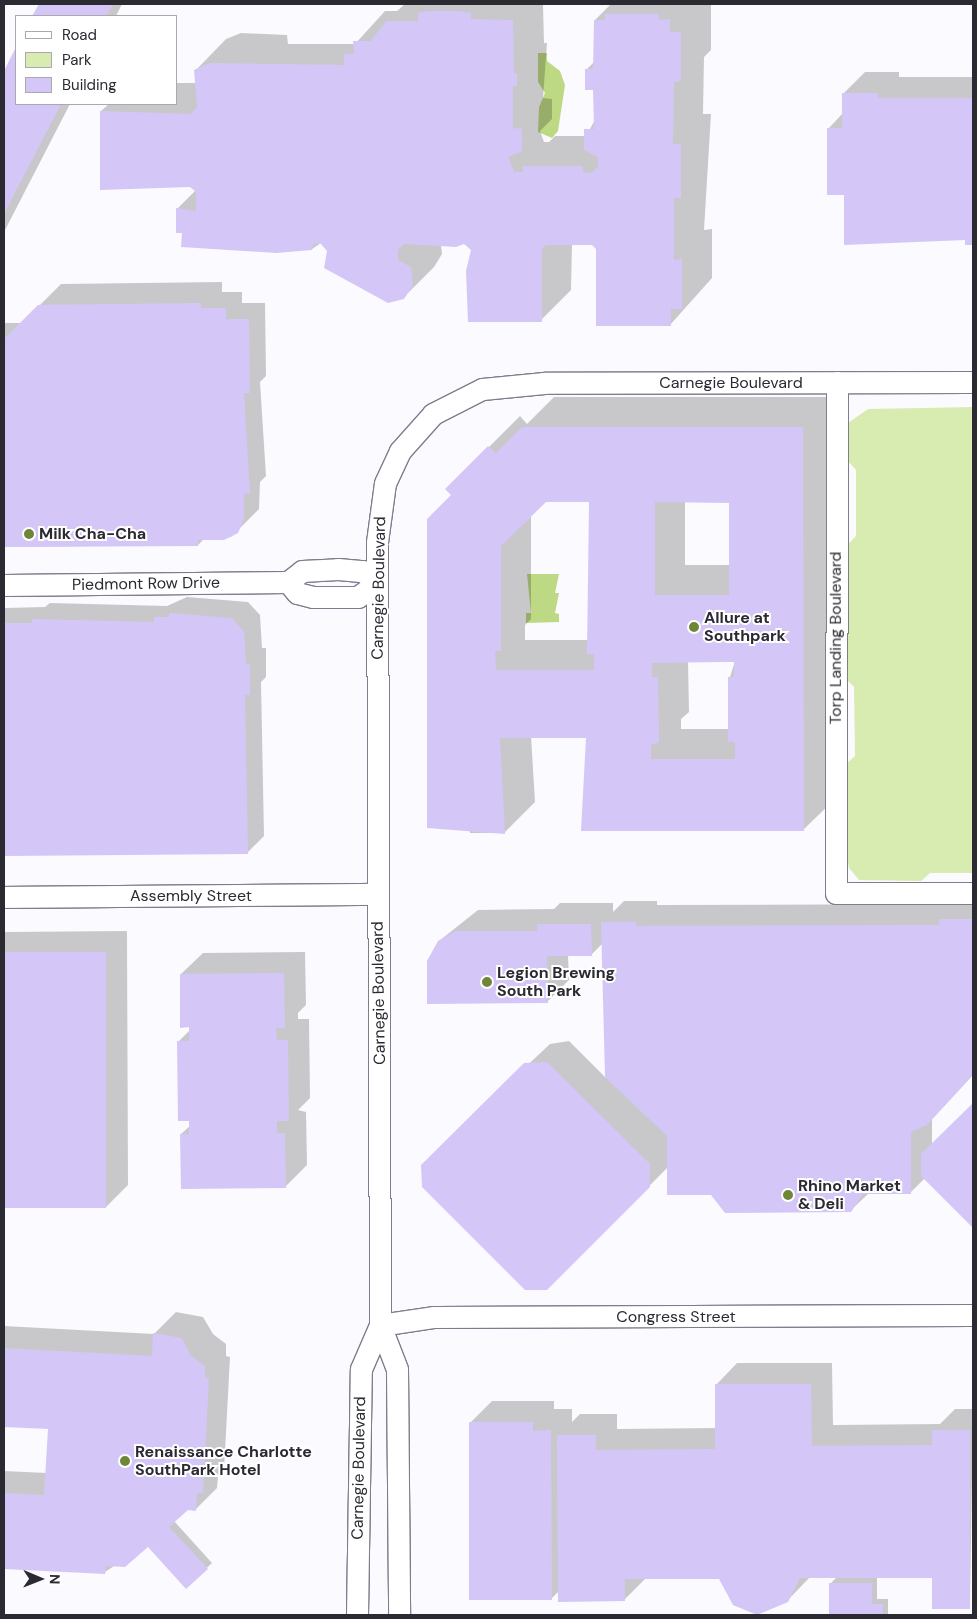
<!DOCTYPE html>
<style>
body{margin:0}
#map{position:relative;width:977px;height:1619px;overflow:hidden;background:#fbfafe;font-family:"DM Sans",sans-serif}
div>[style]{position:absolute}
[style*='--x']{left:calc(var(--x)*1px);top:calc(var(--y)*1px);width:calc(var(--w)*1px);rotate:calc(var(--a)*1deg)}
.green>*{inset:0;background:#d8ecb1}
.water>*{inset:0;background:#bed984}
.shadow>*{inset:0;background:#0003}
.building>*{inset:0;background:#d4c7f8;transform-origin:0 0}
.roads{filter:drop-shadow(1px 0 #807c8e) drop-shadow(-1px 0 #807c8e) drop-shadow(0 1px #807c8e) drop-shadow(0 -1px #807c8e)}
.street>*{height:21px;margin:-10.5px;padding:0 10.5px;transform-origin:10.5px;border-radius:10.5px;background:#fff}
.dots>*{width:14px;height:14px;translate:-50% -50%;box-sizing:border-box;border:2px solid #fff;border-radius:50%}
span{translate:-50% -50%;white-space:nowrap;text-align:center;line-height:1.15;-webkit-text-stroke:4px #fff;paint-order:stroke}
.street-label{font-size:16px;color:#2b2931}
.poi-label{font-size:16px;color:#2b2931;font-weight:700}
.left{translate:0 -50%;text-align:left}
.frame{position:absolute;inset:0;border:5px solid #2b2931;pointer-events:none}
.legend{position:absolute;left:15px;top:15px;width:162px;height:90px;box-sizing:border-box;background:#fff;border:1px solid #aaa9ad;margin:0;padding:6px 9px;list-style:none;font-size:15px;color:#2b2931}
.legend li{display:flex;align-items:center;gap:10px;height:25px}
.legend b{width:25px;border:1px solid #aaa9ad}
.north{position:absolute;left:15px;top:1554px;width:50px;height:50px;-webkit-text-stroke:4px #fff;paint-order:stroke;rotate:91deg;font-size:14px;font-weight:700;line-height:20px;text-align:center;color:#2b2931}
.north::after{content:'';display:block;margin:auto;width:18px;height:22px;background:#2b2931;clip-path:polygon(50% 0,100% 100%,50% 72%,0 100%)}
</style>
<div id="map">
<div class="green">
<i style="clip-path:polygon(973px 407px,973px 873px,930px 873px,921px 881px,859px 880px,849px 868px,847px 857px,846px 764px,855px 756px,854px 687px,847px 680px,847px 545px,856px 536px,856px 470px,847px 460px,848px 423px,868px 409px)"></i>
</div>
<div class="water">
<i style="clip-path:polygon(538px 53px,547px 53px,547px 61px,560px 71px,565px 85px,558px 131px,552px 138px,538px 132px,539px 107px,545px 93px,538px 82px)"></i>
<i style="clip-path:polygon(527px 574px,559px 574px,555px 593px,559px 593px,555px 613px,559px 614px,559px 622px,526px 623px,526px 613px,531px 613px)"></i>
</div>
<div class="shadow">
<i style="clip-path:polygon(41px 4px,122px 4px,116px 16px,34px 16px)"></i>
<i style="clip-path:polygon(405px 4px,543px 4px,544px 43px,547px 43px,543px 98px,552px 99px,552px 119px,540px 131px,544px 142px,549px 142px,555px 136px,586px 136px,595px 120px,594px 89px,586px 70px,595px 61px,595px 20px,611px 4px,711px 4px,711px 50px,704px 57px,703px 114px,711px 114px,704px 230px,712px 229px,712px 278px,670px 325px,593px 244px,572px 244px,571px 290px,541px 320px,464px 242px,441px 245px,442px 254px,434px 267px,403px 298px,321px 243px,312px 249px,183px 232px,177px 209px,196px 190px,101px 111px,109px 104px,176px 104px,176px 83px,196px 83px,196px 70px,226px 39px,241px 33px,287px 35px,288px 44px,355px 44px,385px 11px,397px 11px)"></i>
<i style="clip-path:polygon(16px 50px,16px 104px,70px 104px,4px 232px,4px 74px)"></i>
<i style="clip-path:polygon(865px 72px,899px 72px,899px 77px,973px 77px,973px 243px,845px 194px,828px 129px,843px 113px,843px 94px)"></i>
<i style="clip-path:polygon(222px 282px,222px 292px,242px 292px,242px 303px,265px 303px,266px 376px,260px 382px,266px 476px,260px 482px,259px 509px,231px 537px,204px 539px,198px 545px,4px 547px,4px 323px,22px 323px,61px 284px)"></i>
<i style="clip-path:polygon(evenodd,554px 397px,833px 397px,834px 800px,803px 830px,587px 736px,531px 736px,535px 802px,504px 833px,470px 833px,453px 495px,447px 489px,520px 416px,527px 424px,554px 397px,546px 501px,590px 501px,589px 640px,525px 640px,525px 625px,531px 619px,531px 516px,546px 501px,554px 397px,685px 501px,730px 502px,731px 565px,685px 565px,685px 501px,554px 397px,688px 661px,735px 661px,730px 677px,730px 729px,681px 729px,681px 719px,689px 712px,688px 661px)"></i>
<i style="clip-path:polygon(187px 597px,248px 602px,260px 615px,262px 648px,266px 648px,266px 677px,261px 682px,264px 836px,248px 852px,4px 855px,4px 608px,45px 607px,50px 603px,167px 606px)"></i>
<i style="clip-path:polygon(962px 898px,973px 898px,973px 1075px,932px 1119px,932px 1145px,973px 1105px,973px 1226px,925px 1178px,910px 1193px,869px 1193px,850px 1211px,711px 1194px,668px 1167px,547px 1289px,444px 1144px,550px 1044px,569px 1041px,606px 1078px,603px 943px,591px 955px,568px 955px,569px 980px,547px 1002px,439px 941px,478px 910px,554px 909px,560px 903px,613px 903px,613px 912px,624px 901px,657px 901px,657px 905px,957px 904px)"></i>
<i style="clip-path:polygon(127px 931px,128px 1185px,106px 1207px,4px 1207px,4px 932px)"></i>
<i style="clip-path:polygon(305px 952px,306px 1005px,298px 1013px,298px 1019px,309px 1019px,310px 1098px,298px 1110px,306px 1112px,307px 1165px,285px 1187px,181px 1134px,191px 1125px,178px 1042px,191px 1029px,181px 974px,203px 953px)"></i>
<i style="clip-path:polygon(176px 1312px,203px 1317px,213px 1334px,226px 1344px,226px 1356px,230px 1357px,224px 1470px,218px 1476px,217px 1488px,196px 1509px,187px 1509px,174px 1521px,212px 1563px,186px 1588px,154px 1540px,105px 1572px,4px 1568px,4px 1471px,47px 1473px,49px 1428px,4px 1426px,4px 1326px,154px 1334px)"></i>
<i style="clip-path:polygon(737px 1363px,832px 1363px,833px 1425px,940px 1424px,955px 1409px,973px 1409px,970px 1607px,933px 1576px,877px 1577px,877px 1599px,888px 1599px,888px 1615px,830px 1615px,830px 1584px,837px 1577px,810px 1577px,787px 1601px,720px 1578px,646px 1578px,624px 1600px,559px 1591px,551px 1599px,470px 1423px,492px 1401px,554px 1401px,554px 1409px,572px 1409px,572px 1422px,580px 1414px,617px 1414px,617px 1429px,716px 1428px,716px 1385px)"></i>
</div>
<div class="building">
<i style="clip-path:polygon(39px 4px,113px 4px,106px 16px,32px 16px)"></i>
<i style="clip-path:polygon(428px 11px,460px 11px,471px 13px,471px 19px,513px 20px,514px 73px,517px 73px,517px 86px,513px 86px,513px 128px,522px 129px,522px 151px,508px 157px,514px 172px,523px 172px,523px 166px,583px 166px,583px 172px,592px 173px,598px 166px,598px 157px,584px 150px,584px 129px,594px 129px,593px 90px,585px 90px,585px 69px,593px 69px,594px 20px,605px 20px,605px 14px,659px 14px,659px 20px,670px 19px,670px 32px,681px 32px,681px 81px,674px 82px,673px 144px,681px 144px,681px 198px,674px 198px,674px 260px,682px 259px,682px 309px,671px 309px,671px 326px,596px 326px,596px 249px,592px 245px,546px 245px,542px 249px,542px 322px,468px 322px,466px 271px,471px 250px,464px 244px,456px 247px,404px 244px,398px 250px,398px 260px,411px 267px,413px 285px,404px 299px,388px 303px,324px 268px,327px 251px,321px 244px,313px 244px,312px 250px,276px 253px,181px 247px,182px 233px,176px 233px,176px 208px,196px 211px,196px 192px,190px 187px,100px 190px,100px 111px,191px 114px,197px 107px,194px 70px,210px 63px,344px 65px,344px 54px,354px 54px,353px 41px,371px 41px,386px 21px,418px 21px,418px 13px)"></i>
<i style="clip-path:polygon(16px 47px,16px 104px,61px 104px,4px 214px,4px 71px)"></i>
<i style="clip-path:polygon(842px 93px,878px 93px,878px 98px,973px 98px,973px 245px,965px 245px,965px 240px,844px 245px,844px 195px,827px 195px,827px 128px,842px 128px)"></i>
<i style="clip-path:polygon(201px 303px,201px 308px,226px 308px,226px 319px,249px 319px,250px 393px,244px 393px,250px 493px,244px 494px,244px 519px,238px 533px,224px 540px,198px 540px,198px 546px,4px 547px,4px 339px,38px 305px)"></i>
<i style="clip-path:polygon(evenodd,522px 427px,803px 427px,804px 831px,581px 831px,586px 738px,500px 738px,505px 834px,427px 828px,427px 519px,451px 495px,445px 489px,488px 446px,496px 453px,522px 427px,546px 502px,589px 502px,587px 654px,594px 654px,594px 670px,496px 670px,495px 651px,501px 651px,501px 546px,546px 502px,522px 427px,655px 502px,729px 503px,729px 595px,655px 595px,655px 502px,522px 427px,723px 662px,734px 662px,734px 677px,728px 677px,728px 742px,735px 742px,735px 759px,651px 759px,651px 744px,659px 743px,658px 677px,652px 677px,652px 663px,723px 662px)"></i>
<i style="clip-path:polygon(169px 613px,232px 618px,244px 632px,246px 664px,250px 664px,250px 695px,245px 695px,248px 854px,4px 856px,4px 623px,32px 623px,32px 619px,154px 622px,154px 617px,169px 617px)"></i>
<i style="clip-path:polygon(939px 919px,973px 919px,972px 1076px,927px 1125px,911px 1132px,911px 1194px,863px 1194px,851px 1212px,725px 1213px,711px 1195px,667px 1195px,667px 1136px,605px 1077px,601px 922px,636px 922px,636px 926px,939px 925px)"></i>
<i style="clip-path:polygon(537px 924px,591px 924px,592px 956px,547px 956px,548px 1003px,427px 1004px,427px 961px,438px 941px,456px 931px,537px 931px)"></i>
<i style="left:106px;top:952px;width:256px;height:102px;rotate:90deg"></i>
<i style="clip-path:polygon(284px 973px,285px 1028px,276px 1028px,277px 1040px,288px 1040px,289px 1121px,277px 1121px,277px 1133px,285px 1133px,286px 1188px,181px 1189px,180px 1134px,189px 1134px,189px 1121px,178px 1121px,177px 1041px,189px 1041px,189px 1027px,180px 1028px,180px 974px)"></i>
<i style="clip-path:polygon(547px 1062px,650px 1164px,650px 1187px,547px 1290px,525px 1290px,422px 1187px,421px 1165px,524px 1063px)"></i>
<i style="clip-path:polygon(973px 1103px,973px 1228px,921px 1176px,921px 1154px)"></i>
<i style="clip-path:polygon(153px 1333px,182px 1338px,191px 1356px,205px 1366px,205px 1378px,209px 1378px,203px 1493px,197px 1493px,196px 1511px,188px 1510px,169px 1527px,208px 1569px,186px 1589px,148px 1547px,125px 1567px,106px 1566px,105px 1574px,4px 1569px,4px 1493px,44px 1495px,48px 1429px,4px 1427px,4px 1348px,152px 1356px)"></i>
<i style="clip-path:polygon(715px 1384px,811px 1384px,812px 1446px,932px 1445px,932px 1430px,970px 1430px,970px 1609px,932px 1609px,932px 1578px,800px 1578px,788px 1602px,757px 1615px,733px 1605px,719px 1579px,625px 1579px,625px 1601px,558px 1602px,557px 1435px,596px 1435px,596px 1450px,715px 1449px)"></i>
<i style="clip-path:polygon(469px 1422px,533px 1422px,533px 1431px,551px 1430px,552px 1600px,469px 1600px)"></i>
<i style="clip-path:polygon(829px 1583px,872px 1583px,872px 1604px,883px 1604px,883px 1615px,829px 1615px)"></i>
</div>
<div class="roads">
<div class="street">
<i style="--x:837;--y:382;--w:511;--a:90.11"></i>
<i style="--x:836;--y:893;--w:137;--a:0"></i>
<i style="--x:973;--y:382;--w:429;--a:179.9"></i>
<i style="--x:544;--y:383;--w:62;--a:174.5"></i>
<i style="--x:482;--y:389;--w:55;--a:153"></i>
<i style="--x:433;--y:414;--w:50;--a:131.7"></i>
<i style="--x:400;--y:451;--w:35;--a:115"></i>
<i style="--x:385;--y:483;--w:60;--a:97.7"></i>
<i style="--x:377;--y:542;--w:783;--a:89.78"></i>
<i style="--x:380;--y:1325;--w:55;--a:-8.4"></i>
<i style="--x:434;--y:1317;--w:539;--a:-0.21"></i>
<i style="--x:338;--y:569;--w:25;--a:5"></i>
<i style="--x:363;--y:571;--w:18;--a:41"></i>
<i style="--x:377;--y:583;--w:24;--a:144"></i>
<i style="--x:358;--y:597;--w:45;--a:180"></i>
<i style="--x:313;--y:597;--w:16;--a:-166"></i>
<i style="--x:297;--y:593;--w:14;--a:-129"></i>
<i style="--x:288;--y:582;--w:18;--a:-38"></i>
<i style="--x:302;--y:571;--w:36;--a:-3"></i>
<i style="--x:4;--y:585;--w:284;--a:-0.6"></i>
<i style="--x:4;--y:897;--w:374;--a:-0.5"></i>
<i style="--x:357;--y:1615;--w:246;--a:-89.1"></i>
<i style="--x:361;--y:1369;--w:48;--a:-66.6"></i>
<i style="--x:380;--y:1325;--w:47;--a:68.9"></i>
<i style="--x:397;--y:1369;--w:246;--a:89.5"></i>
</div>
</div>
<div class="dots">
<i style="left:29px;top:534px;background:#6f8537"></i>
<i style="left:694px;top:627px;background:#6f8537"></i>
<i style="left:487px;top:982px;background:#6f8537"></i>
<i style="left:788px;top:1195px;background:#6f8537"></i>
<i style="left:125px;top:1461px;background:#6f8537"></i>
</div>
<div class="street-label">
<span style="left:731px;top:383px">Carnegie Boulevard</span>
<span style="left:146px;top:584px;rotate:-1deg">Piedmont Row Drive</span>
<span style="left:379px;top:588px;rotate:-89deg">Carnegie Boulevard</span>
<span style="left:836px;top:638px;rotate:-90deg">Torp Landing Boulevard</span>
<span style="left:191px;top:896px">Assembly Street</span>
<span style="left:379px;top:993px;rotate:-91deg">Carnegie Boulevard</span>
<span style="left:676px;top:1317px">Congress Street</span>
<span style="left:359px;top:1468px;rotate:-89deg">Carnegie Boulevard</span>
</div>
<div class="poi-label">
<span class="left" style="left:39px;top:534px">Milk Cha-Cha</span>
<span class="left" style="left:704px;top:627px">Allure at<br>Southpark</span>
<span class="left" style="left:497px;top:982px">Legion Brewing<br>South Park</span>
<span class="left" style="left:798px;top:1195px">Rhino Market<br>&amp; Deli</span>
<span class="left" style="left:135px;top:1461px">Renaissance Charlotte<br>SouthPark Hotel</span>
</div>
<div class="frame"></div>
<ul class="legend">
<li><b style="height:6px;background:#fff"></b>Road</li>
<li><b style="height:14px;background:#d8ecb1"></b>Park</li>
<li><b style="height:14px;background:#d4c7f8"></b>Building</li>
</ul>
<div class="north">N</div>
</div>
